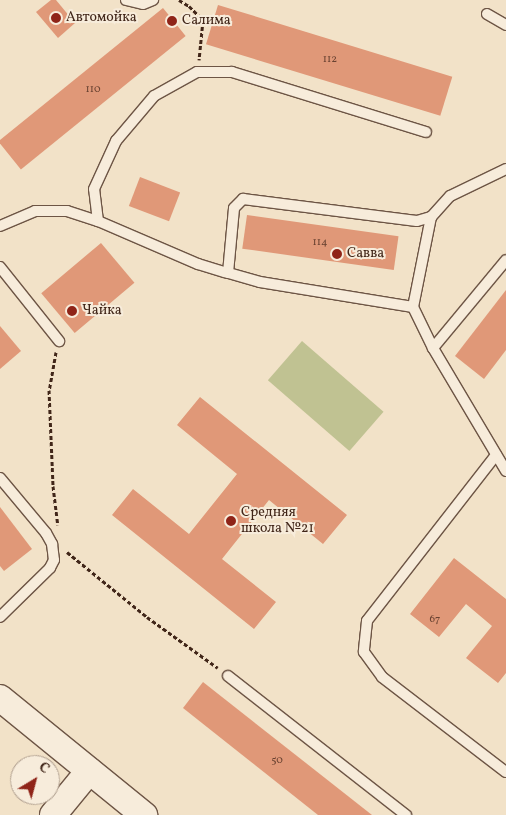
<!DOCTYPE html>
<meta charset="utf-8">
<style>
body{margin:0}
#map{position:relative;width:506px;height:815px;overflow:hidden;background:#f2e2c8;font-family:Vollkorn,serif}
div>[style]{position:absolute}
[style*='--x']{left:calc(var(--x)*1px);top:calc(var(--y)*1px);width:calc(var(--w)*1px);rotate:calc(var(--a)*1deg)}
.green>*{inset:0;background:#c0c292;transform-origin:0 0}
.building>*{inset:0;background:#e09878;transform-origin:0 0}
.path>*{height:3px;margin-top:-1.5px;transform-origin:0;background:repeating-linear-gradient(90deg,#412619 0 4px,transparent 0 6.5px)}
.roads{filter:drop-shadow(1px 0 #6d5545) drop-shadow(-1px 0 #6d5545) drop-shadow(0 1px #6d5545) drop-shadow(0 -1px #6d5545)}
.lane>*{height:10px;margin:-5px;padding:0 5px;transform-origin:5px;border-radius:5px;background:#f7ecdb}
.secondary>*{height:26px;margin:-13px;padding:0 13px;transform-origin:13px;border-radius:13px;background:#f7ecdb}
.dots>*{width:14px;height:14px;translate:-50% -50%;box-sizing:border-box;border:2px solid #f7ecdb;border-radius:50%}
span{translate:-50% -50%;white-space:nowrap;text-align:center;line-height:1.15;-webkit-text-stroke:4px #f7ecdb;paint-order:stroke}
.number-label{font-size:11px;color:#694231}
.number-label span{-webkit-text-stroke-width:0}
.poi-label{font-size:14px;color:#412619}
.left{translate:0 -50%;text-align:left}
.north{position:absolute;left:10px;top:755px;width:50px;height:50px;box-sizing:border-box;background:#f7ecdb;border:1px solid #ae9d8d;border-radius:50%;rotate:37deg;font-size:14px;font-weight:700;line-height:20px;text-align:center;color:#412619}
.north::after{content:'';display:block;margin:auto;width:18px;height:22px;background:#8f2418;clip-path:polygon(50% 0,100% 100%,50% 72%,0 100%)}
</style>
<div id="map">
<div class="green">
<i style="left:302px;top:341px;width:108px;height:52px;rotate:41deg"></i>
</div>
<div class="building">
<i style="clip-path:polygon(51px 0,56px 0,75px 23px,58px 38px,36px 12px)"></i>
<i style="left:218px;top:5px;width:245px;height:41px;rotate:17deg"></i>
<i style="left:163px;top:8px;width:36px;height:212px;rotate:51deg"></i>
<i style="left:140px;top:177px;width:43px;height:31px;rotate:21deg"></i>
<i style="left:247px;top:215px;width:153px;height:34px;rotate:8deg"></i>
<i style="left:101px;top:243px;width:52px;height:78px;rotate:50deg"></i>
<i style="clip-path:polygon(506px 290px,506px 350px,484px 379px,455px 356px)"></i>
<i style="clip-path:polygon(0 326px,21px 351px,0 369px)"></i>
<i style="clip-path:polygon(200px 397px,347px 515px,323px 544px,269px 500px,222px 559px,276px 602px,254px 629px,112px 515px,133px 489px,189px 534px,237px 474px,177px 425px)"></i>
<i style="clip-path:polygon(0 507px,32px 549px,4px 571px,0 566px)"></i>
<i style="clip-path:polygon(454px 558px,506px 599px,506px 673px,498px 683px,466px 658px,492px 626px,466px 604px,439px 637px,410px 614px)"></i>
<i style="clip-path:polygon(203px 682px,372px 815px,318px 815px,183px 708px)"></i>
</div>
<div class="path">
<i style="--x:179;--y:0;--w:12;--a:31"></i>
<i style="--x:189;--y:6;--w:20;--a:45"></i>
<i style="--x:203;--y:20;--w:40;--a:95.7"></i>
<i style="--x:56;--y:352;--w:39;--a:100"></i>
<i style="--x:49;--y:390;--w:96;--a:87.6"></i>
<i style="--x:53;--y:486;--w:39;--a:83"></i>
<i style="--x:67;--y:552;--w:103;--a:39.1"></i>
<i style="--x:147;--y:617;--w:87;--a:35.7"></i>
</div>
<div class="roads">
<div class="lane">
<i style="--x:126;--y:0;--w:17;--a:13"></i>
<i style="--x:143;--y:4;--w:11;--a:-22"></i>
<i style="--x:487;--y:14;--w:22;--a:30"></i>
<i style="--x:506;--y:169;--w:62;--a:154.3"></i>
<i style="--x:450;--y:196;--w:28;--a:132"></i>
<i style="--x:431;--y:217;--w:92;--a:101.3"></i>
<i style="--x:413;--y:307;--w:46;--a:64"></i>
<i style="--x:433;--y:348;--w:143;--a:59.3"></i>
<i style="--x:98;--y:221;--w:32;--a:-97"></i>
<i style="--x:94;--y:189;--w:53;--a:-65.4"></i>
<i style="--x:116;--y:141;--w:59;--a:-49.8"></i>
<i style="--x:154;--y:96;--w:49;--a:-29.2"></i>
<i style="--x:197;--y:72;--w:35;--a:0"></i>
<i style="--x:232;--y:72;--w:203;--a:17.2"></i>
<i style="--x:0;--y:226;--w:38;--a:-23"></i>
<i style="--x:35;--y:211;--w:32;--a:0"></i>
<i style="--x:67;--y:211;--w:33;--a:18"></i>
<i style="--x:98;--y:221;--w:109;--a:23.3"></i>
<i style="--x:198;--y:264;--w:28;--a:17"></i>
<i style="--x:225;--y:272;--w:36;--a:16"></i>
<i style="--x:260;--y:282;--w:155;--a:9.3"></i>
<i style="--x:0;--y:267;--w:95;--a:51.4"></i>
<i style="--x:228;--y:273;--w:65;--a:-84.7"></i>
<i style="--x:234;--y:208;--w:13;--a:-45"></i>
<i style="--x:243;--y:199;--w:175;--a:7.2"></i>
<i style="--x:417;--y:221;--w:15;--a:-16"></i>
<i style="--x:433;--y:348;--w:114;--a:-50.3"></i>
<i style="--x:496;--y:455;--w:210;--a:127.9"></i>
<i style="--x:367;--y:621;--w:31;--a:96"></i>
<i style="--x:364;--y:652;--w:31;--a:54"></i>
<i style="--x:382;--y:677;--w:156;--a:37.5"></i>
<i style="--x:0;--y:478;--w:72;--a:50.1"></i>
<i style="--x:46;--y:533;--w:13;--a:61"></i>
<i style="--x:52;--y:544;--w:16;--a:83"></i>
<i style="--x:54;--y:560;--w:9;--a:117"></i>
<i style="--x:50;--y:568;--w:70;--a:135.6"></i>
<i style="--x:228;--y:676;--w:226;--a:38"></i>
</div>
<div class="secondary">
<i style="--x:0;--y:698;--w:186;--a:39.1"></i>
<i style="--x:53;--y:815;--w:57;--a:-50.7"></i>
</div>
</div>
<div class="dots">
<i style="left:56px;top:18px;background:#8f2418"></i>
<i style="left:172px;top:21px;background:#8f2418"></i>
<i style="left:337px;top:254px;background:#8f2418"></i>
<i style="left:72px;top:311px;background:#8f2418"></i>
<i style="left:231px;top:521px;background:#8f2418"></i>
</div>
<div class="number-label">
<span style="left:330px;top:60px">112</span>
<span style="left:93px;top:90px">110</span>
<span style="left:320px;top:243px">114</span>
<span style="left:435px;top:620px">67</span>
<span style="left:277px;top:761px">50</span>
</div>
<div class="poi-label">
<span class="left" style="left:66px;top:18px">Автомойка</span>
<span class="left" style="left:182px;top:21px">Салима</span>
<span class="left" style="left:347px;top:254px">Савва</span>
<span class="left" style="left:82px;top:311px">Чайка</span>
<span class="left" style="left:241px;top:521px">Средняя<br>школа №21</span>
</div>
<div class="north">С</div>
</div>
